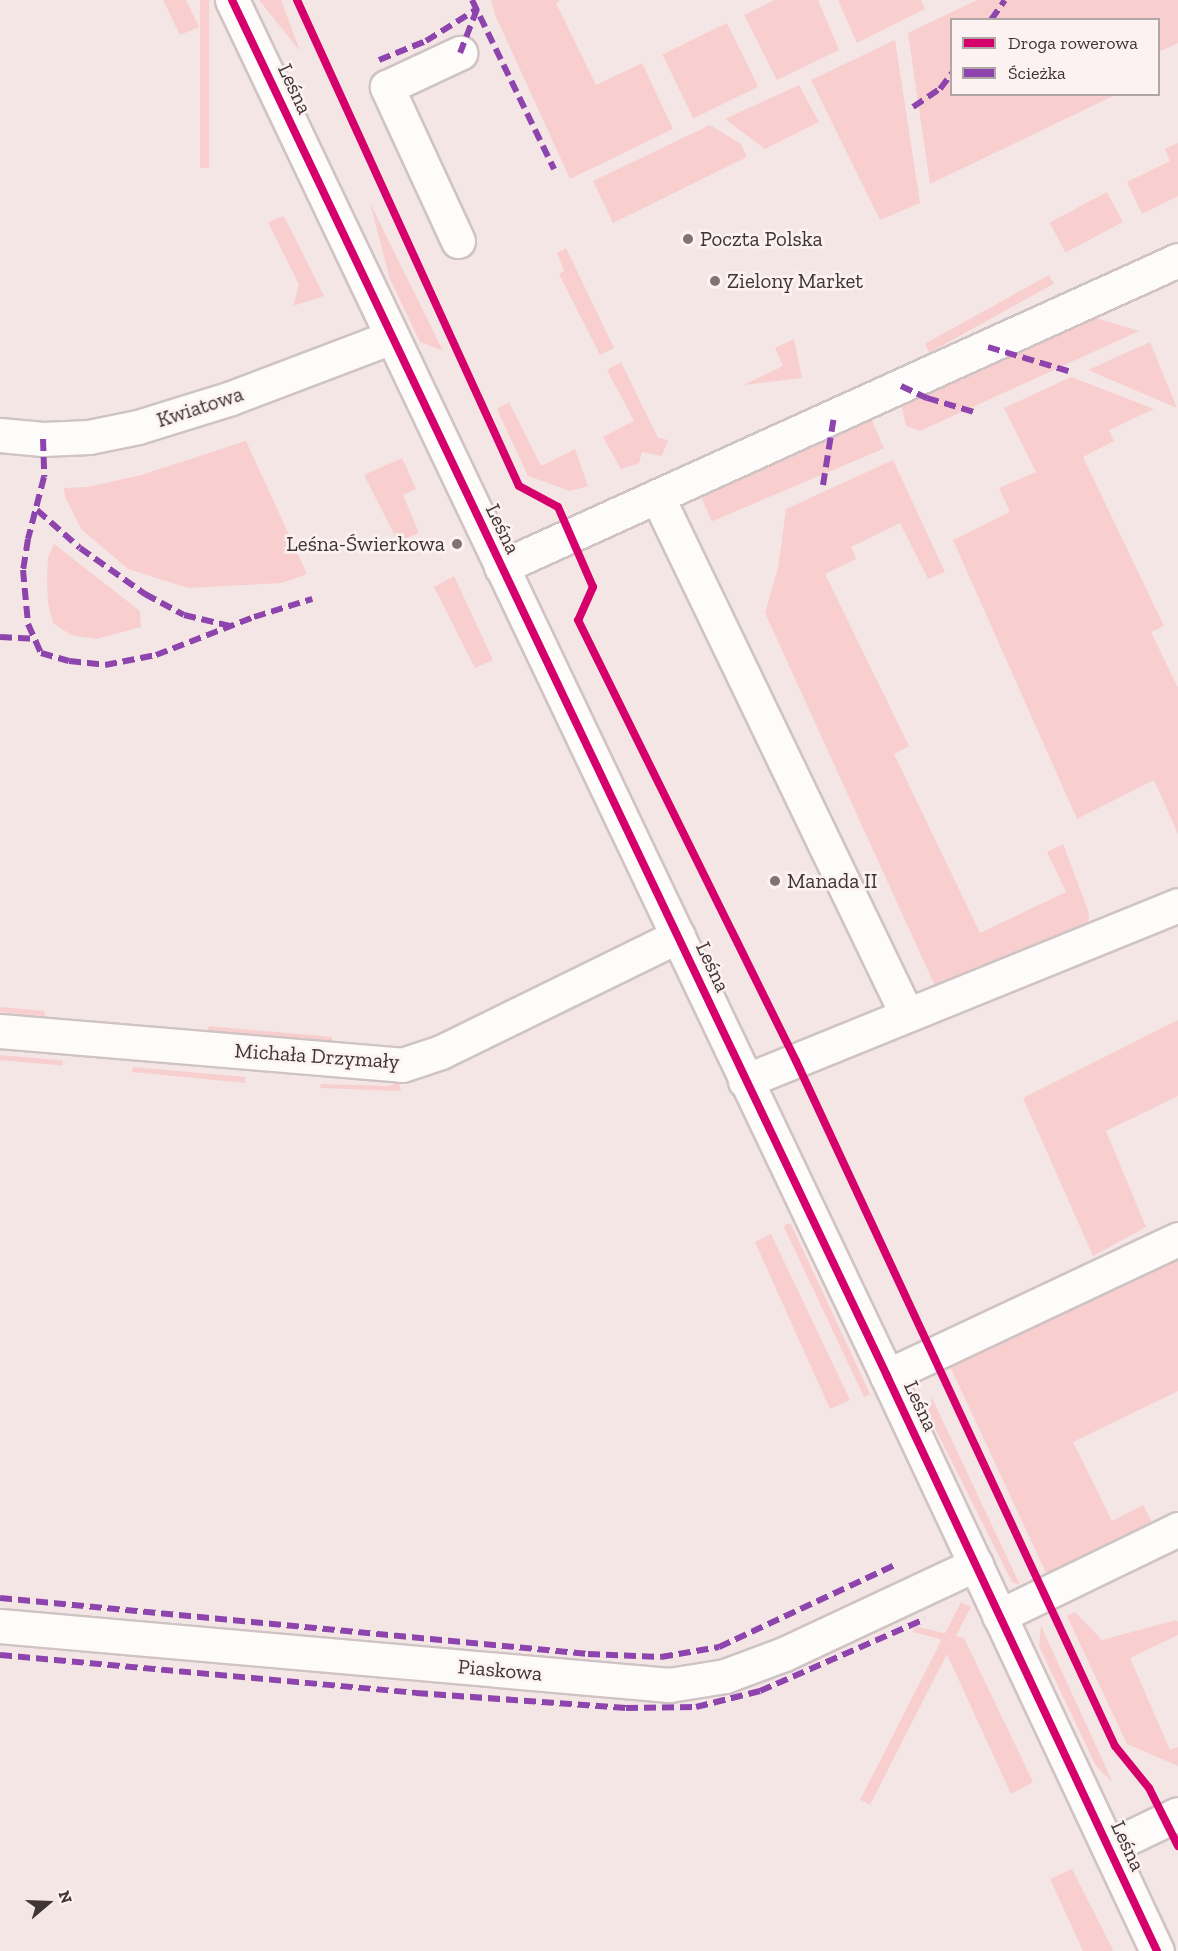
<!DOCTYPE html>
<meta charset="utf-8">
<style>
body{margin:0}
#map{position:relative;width:1178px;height:1951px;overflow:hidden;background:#f5e6e6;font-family:"Zilla Slab",serif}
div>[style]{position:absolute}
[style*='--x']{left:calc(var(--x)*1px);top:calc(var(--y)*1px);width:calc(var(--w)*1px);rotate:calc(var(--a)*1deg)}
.green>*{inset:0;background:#f8cece;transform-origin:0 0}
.roads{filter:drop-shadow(2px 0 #cfc3c3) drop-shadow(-2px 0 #cfc3c3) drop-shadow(0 2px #cfc3c3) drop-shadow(0 -2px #cfc3c3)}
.minor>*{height:33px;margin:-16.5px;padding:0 16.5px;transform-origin:16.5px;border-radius:16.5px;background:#fefbfb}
.quiet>*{height:6px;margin-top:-3px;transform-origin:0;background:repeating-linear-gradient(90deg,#8e44ad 0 12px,transparent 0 18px)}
.cycleway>*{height:8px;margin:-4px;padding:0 4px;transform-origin:4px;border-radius:4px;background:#d6006c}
.dots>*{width:16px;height:16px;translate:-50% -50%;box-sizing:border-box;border:3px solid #fdf2f2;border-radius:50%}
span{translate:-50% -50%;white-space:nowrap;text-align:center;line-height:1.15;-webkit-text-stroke:5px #fdf2f2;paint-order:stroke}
.street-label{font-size:21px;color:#403535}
.poi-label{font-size:21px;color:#403535}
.left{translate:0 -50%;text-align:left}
.right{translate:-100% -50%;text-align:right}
.legend{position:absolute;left:950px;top:18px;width:210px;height:78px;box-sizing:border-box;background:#fdf2f2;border:2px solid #b1a6a6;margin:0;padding:8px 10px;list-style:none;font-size:18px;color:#403535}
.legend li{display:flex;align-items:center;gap:12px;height:30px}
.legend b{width:30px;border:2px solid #b1a6a6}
.north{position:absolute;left:18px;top:1873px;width:60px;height:60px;-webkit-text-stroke:4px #fdf2f2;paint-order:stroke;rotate:71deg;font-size:16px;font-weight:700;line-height:24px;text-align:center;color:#403535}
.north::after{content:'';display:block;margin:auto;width:21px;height:27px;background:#403535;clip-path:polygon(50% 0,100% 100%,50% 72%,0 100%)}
</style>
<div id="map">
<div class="green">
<i style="clip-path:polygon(163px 0,186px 0,199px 27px,180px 35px)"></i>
<i style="left:200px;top:0;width:9px;height:168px"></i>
<i style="clip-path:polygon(259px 0,281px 0,300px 51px)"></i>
<i style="clip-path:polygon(491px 0,561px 0,556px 3px,596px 85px,642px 63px,673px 129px,570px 179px,496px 17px)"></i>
<i style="clip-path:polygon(775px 0,818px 0,839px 50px,777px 80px,744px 15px)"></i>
<i style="clip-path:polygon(838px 0,921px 0,925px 9px,857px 43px)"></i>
<i style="clip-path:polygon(977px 0,1178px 0,1178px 43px,1159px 52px,1158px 20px,952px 20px,952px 94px,1115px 95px,930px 184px,908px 33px)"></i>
<i style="left:727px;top:23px;width:71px;height:72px;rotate:64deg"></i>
<i style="clip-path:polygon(895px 40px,920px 203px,880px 220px,811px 80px)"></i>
<i style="clip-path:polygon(799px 85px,819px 122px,765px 149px,725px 119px)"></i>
<i style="clip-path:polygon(710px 125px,741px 144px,747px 157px,613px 223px,593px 181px)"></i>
<i style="clip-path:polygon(1178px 143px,1178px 196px,1142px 214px,1127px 182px,1170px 161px,1165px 149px)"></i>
<i style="left:1107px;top:192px;width:34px;height:65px;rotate:62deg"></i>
<i style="clip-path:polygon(370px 203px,443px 351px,420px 342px,390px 279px)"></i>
<i style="clip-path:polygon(284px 216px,324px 296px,293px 306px,299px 285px,268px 222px)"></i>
<i style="clip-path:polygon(566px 248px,614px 348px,600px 355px,559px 274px,564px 271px,557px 253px)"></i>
<i style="left:1049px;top:275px;width:10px;height:142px;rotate:61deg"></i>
<i style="clip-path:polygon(1093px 317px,1139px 331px,920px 431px,906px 426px,902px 408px,908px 400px)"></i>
<i style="clip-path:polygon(794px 339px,802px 378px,743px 385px,783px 366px,775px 348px)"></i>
<i style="clip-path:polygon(1150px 342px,1177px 408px,1088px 370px)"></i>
<i style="clip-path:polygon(621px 362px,658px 438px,668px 440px,662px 456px,642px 452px,639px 463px,621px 469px,603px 437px,634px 421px,607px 370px)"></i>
<i style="clip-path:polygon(1071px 377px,1154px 409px,1109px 430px,1114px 441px,1083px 457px,1164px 626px,1151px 632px,1178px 688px,1178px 834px,1154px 780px,1077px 819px,953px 540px,1010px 512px,999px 488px,1036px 472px,1004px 408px)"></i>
<i style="clip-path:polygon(509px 402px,541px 466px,575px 449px,588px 486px,570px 491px,528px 476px,497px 409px)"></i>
<i style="left:871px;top:418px;width:33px;height:187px;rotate:67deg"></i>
<i style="clip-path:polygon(246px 441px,307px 574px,282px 583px,188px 588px,128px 569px,81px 529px,65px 497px,64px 488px,88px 487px,141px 475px)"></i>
<i style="clip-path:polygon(402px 458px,416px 489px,403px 495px,419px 533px,398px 542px,364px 475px)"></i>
<i style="clip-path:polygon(893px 460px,945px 572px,928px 579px,900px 523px,851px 547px,856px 559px,825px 574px,909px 746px,894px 754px,980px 933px,1066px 892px,1047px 852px,1063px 844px,1089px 913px,1088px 930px,936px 988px,765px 613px,778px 568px,786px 509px)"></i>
<i style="clip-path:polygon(54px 544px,140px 611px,141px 627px,96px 639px,71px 635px,53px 623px,48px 603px,47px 579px,48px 557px)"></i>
<i style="clip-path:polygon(454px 576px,493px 660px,475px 668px,434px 587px)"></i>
<i style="left:0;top:1007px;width:45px;height:5px;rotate:5deg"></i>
<i style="clip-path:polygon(1178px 1020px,1178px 1096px,1106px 1131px,1146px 1227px,1093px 1256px,1023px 1098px)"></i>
<i style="clip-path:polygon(209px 1026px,332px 1037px,332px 1041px,207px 1031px)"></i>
<i style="left:0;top:1055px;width:63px;height:5px;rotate:5deg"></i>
<i style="clip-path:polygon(133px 1067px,245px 1077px,245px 1083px,132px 1072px)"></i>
<i style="clip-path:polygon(399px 1083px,401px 1091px,320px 1088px,321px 1084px,388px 1086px)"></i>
<i style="clip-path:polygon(786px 1224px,791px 1224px,870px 1394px,864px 1397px,784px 1227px)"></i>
<i style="clip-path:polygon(771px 1234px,850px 1400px,830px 1409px,755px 1242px)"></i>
<i style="clip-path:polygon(1178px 1260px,1178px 1391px,1073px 1442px,1112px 1521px,1143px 1505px,1154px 1526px,1047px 1575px,948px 1362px)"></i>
<i style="clip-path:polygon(932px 1398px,1020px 1585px,1012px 1582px,927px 1412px)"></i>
<i style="left:961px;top:1602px;width:11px;height:222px;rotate:27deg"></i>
<i style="clip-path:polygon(1075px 1612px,1102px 1640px,1176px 1620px,1178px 1622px,1178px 1635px,1130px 1658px,1170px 1750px,1178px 1747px,1178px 1766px,1127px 1744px,1067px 1616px)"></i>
<i style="clip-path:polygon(915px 1626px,964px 1638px,1033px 1782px,1011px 1794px,940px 1639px,913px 1632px)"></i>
<i style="clip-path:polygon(1041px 1626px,1113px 1783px,1096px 1766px,1039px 1646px)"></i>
<i style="clip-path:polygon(1072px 1869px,1113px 1950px,1112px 1951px,1083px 1951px,1050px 1879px)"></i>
</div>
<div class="roads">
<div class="minor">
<i style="--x:232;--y:0;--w:1524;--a:64.54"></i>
<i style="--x:887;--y:1376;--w:635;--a:64.85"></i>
<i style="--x:458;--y:241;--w:170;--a:-114.8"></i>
<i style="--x:387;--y:87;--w:81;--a:-25"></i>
<i style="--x:0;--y:435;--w:43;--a:5.3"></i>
<i style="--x:43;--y:439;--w:46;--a:-2.5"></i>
<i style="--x:89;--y:437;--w:50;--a:-11.5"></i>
<i style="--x:138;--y:427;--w:97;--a:-17.3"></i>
<i style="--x:231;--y:398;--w:172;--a:-20.8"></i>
<i style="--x:657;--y:496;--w:576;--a:64.28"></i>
<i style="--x:501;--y:567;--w:743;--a:-24.39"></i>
<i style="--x:0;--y:1031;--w:403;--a:4.8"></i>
<i style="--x:402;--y:1065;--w:41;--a:-18.4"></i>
<i style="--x:441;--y:1052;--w:264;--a:-26.1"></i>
<i style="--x:745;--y:1081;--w:467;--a:-22.1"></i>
<i style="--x:887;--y:1376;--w:322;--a:-25.2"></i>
<i style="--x:999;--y:1616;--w:199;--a:-25.9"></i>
<i style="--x:0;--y:1626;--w:672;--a:5.04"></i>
<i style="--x:669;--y:1685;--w:57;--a:-9.1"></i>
<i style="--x:725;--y:1676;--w:63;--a:-20.4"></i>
<i style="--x:784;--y:1654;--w:212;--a:-25.1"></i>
<i style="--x:1109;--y:1847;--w:76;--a:-25.6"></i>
</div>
</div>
<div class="quiet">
<i style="--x:472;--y:0;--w:188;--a:64.1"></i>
<i style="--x:991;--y:20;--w:24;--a:-55"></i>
<i style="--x:379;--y:60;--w:51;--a:-22"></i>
<i style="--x:426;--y:41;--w:60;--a:-32.1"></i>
<i style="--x:477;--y:9;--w:47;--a:111.1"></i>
<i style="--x:913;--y:107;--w:32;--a:-34"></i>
<i style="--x:940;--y:89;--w:20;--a:-53"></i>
<i style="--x:988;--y:347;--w:84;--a:16.7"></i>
<i style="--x:901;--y:386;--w:29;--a:25"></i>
<i style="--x:927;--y:398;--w:52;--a:16.7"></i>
<i style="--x:43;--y:439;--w:38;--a:88"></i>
<i style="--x:44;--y:477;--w:64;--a:104.5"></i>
<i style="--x:28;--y:539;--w:31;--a:99"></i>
<i style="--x:23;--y:570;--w:54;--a:84.7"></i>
<i style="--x:28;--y:624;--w:32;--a:66"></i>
<i style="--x:41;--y:653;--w:29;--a:16"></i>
<i style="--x:69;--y:661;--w:36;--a:6"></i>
<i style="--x:105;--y:665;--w:52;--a:-11.1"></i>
<i style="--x:156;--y:655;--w:105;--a:-21.2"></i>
<i style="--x:254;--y:617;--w:61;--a:-17.2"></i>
<i style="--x:823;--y:485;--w:70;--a:-80.9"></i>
<i style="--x:37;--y:510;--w:57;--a:41.5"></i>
<i style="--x:80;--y:548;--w:80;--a:35.3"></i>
<i style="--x:145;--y:594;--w:44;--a:28.3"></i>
<i style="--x:184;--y:615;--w:47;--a:13.4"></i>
<i style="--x:0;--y:637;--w:33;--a:3"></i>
<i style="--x:0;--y:1598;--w:591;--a:5.44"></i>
<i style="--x:588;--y:1654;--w:73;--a:2.4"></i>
<i style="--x:661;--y:1657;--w:59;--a:-9.8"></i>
<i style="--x:719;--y:1647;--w:194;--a:-25"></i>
<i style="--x:0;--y:1655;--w:418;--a:5.2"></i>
<i style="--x:416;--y:1693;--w:211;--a:4.1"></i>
<i style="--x:626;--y:1708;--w:70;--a:-0.8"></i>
<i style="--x:696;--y:1707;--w:66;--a:-14"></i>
<i style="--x:760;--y:1691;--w:180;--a:-23.6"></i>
</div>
<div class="cycleway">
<i style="--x:232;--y:0;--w:1524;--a:64.54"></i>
<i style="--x:887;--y:1376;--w:635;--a:64.85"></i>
<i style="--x:297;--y:0;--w:534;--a:65.45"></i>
<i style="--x:519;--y:486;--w:44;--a:28.3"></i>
<i style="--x:558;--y:507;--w:87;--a:66.4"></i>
<i style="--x:593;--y:587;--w:36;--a:114"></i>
<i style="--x:578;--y:620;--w:492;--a:63.7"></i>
<i style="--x:796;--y:1061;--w:756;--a:65.03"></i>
<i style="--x:1115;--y:1746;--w:54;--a:51"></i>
<i style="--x:1149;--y:1788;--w:65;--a:63.4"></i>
</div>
<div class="dots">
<i style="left:688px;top:239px;background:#7f7373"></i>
<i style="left:715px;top:281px;background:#7f7373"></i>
<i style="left:457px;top:544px;background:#7f7373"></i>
<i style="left:775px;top:881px;background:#7f7373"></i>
</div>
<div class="street-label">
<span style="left:295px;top:89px;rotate:65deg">Leśna</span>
<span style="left:200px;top:407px;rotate:-18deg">Kwiatowa</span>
<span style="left:503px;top:529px;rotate:64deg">Leśna</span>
<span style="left:713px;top:967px;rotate:65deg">Leśna</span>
<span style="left:317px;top:1056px;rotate:4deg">Michała Drzymały</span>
<span style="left:921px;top:1406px;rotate:65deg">Leśna</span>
<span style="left:500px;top:1670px;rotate:5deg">Piaskowa</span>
<span style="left:1128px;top:1846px;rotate:65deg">Leśna</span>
</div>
<div class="poi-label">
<span class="left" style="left:700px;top:239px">Poczta Polska</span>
<span class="left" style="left:727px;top:281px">Zielony Market</span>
<span class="right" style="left:445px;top:544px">Leśna-Świerkowa</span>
<span class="left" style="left:787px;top:881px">Manada II</span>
</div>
<ul class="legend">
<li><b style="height:8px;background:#d6006c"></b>Droga rowerowa</li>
<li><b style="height:8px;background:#8e44ad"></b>Ścieżka</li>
</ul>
<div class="north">N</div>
</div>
